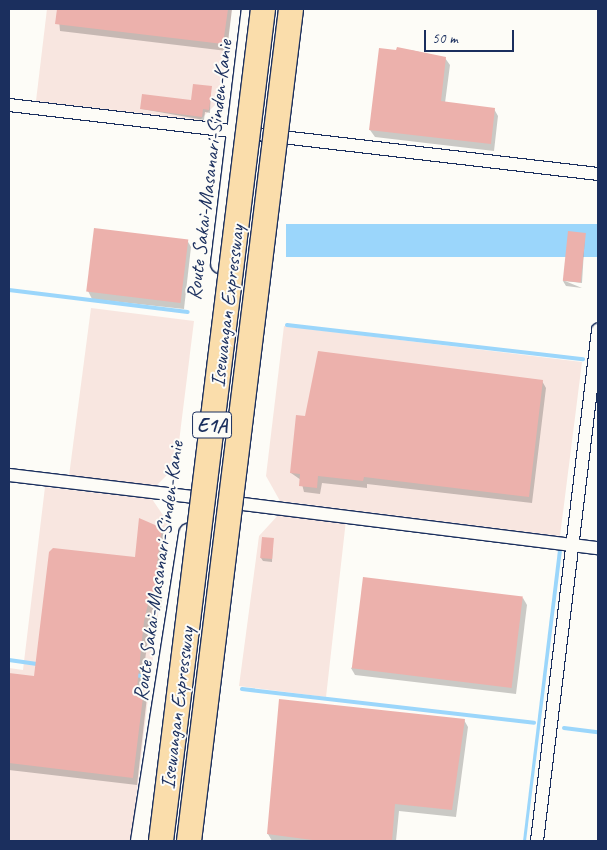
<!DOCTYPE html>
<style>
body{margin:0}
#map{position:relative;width:607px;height:850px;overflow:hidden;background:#fdfcf7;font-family:Caveat,sans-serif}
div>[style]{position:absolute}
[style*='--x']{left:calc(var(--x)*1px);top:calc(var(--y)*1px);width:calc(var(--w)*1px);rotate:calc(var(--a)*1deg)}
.built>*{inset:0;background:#f8e6e0}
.water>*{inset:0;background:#9bd6fb;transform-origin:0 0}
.shadow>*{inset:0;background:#0003}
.stream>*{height:4px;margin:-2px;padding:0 2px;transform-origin:2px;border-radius:2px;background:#9bd6fb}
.building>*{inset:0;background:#ecb1ac;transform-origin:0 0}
.roads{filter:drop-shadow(1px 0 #1b2f5e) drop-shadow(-1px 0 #1b2f5e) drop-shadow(0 1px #1b2f5e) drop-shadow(0 -1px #1b2f5e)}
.minor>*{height:12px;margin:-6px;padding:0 6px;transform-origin:6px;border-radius:6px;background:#fdfcf7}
.secondary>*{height:18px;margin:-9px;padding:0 9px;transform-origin:9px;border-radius:9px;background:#fdfcf7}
.bridges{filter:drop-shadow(1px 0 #1b2f5e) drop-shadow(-1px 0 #1b2f5e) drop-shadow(0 1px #1b2f5e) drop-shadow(0 -1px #1b2f5e)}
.motorway-bridge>*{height:24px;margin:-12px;padding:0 12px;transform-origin:12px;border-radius:12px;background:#faddab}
span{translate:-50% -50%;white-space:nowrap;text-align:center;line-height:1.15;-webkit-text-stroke:4px #fdfcf7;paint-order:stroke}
.shield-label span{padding:1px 4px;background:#fdfcf7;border:1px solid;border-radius:4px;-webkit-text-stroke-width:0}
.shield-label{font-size:20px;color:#1b2f5e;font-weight:700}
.street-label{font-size:21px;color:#1b2f5e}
.frame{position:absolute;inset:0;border:10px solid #1b2f5e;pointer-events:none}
.scale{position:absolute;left:424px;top:30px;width:90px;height:22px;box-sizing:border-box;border:2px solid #1b2f5e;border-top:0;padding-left:6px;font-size:15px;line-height:18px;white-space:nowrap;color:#1b2f5e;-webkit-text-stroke:4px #fdfcf7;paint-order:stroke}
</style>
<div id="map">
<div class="built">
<i style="clip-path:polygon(47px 9px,232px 9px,220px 100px,200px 120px,36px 101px)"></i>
<i style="clip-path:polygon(91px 308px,194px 321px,176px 466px,156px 486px,69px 476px)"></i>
<i style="clip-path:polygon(284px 326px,582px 362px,560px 536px,280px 501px,266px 476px)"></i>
<i style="clip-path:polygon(45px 487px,152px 499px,169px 524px,131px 841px,9px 841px,9px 668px,23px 670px)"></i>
<i style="clip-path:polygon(280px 513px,346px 520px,326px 697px,239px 686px,259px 536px)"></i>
</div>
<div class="water">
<i style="left:598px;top:224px;width:33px;height:312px;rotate:90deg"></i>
<i style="clip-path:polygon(558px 550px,562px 550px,526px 841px,523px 841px)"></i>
</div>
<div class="shadow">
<i style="clip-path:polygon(58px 9px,232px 9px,227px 51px,60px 31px)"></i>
<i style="clip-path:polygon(380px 50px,411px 50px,445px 58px,450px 65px,445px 103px,494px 109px,498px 116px,494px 151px,375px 137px,370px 130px)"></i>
<i style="clip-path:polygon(211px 87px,210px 113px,205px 112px,204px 120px,142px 109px,192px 101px)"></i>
<i style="clip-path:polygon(585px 234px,582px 283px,565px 281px,582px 288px,566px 286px,563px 281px)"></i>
<i style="clip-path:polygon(187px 240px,191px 247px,184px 309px,92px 299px,88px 291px)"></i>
<i style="clip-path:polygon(542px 381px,546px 388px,532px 503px,367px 484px,367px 488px,322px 483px,320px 494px,304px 492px,301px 480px,291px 473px,306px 418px)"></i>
<i style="clip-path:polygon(161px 529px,165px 536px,161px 611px,152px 610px,141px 689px,147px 697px,137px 785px,9px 770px,9px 674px,35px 677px)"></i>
<i style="clip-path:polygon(273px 540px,272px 562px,263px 561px,261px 558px)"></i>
<i style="clip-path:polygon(523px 598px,527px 605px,516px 694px,355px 675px,351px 668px)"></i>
<i style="clip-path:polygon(280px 701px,464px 720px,468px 727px,456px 817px,399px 811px,396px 841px,272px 841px,268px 834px)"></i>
</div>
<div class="stream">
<i style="--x:9;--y:290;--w:180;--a:7"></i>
<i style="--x:287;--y:325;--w:298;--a:6.6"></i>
<i style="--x:9;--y:660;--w:30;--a:8"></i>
<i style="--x:135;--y:675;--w:12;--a:9"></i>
<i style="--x:242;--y:689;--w:294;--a:6.6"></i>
<i style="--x:564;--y:728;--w:34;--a:7"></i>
</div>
<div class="building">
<i style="clip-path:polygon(57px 9px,228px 9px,223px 44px,55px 24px)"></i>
<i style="clip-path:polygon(397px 47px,446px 57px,441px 101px,495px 108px,491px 144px,369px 130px,379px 48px,396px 50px)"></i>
<i style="clip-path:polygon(193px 84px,212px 86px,209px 110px,203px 109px,202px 117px,140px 109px,142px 94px,191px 100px)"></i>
<i style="left:94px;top:228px;width:95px;height:64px;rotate:7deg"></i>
<i style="left:568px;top:231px;width:18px;height:50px;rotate:6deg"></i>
<i style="clip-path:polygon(318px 351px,543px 380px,529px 497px,364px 477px,363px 481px,318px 476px,317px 488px,299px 486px,300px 474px,290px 473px,296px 415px,305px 416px)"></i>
<i style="clip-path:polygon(139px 518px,162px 528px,157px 564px,162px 565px,157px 605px,148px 604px,144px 621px,137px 688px,144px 689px,133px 778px,9px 763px,9px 673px,34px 676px,49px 552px,53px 548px,135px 557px)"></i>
<i style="left:262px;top:537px;width:12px;height:21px;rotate:5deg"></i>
<i style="left:363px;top:577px;width:161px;height:92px;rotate:7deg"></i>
<i style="clip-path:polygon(279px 699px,465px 719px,452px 810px,395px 804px,392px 841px,320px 841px,267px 834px)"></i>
</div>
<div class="roads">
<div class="minor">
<i style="--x:9;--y:105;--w:593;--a:6.68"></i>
<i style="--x:9;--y:475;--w:185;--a:6.8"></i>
<i style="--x:235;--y:503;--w:366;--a:7.1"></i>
<i style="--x:537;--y:841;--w:515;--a:-83.19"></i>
</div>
<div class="secondary">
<i style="--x:220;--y:264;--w:257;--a:-83.1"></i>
<i style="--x:140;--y:841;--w:312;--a:-81.1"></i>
</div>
</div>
<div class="bridges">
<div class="motorway-bridge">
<i style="--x:161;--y:841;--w:838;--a:-83.01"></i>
<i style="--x:189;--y:841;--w:838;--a:-83.01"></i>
</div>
</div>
<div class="shield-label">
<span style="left:212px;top:425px">E1A</span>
</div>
<div class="street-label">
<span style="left:209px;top:170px;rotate:-83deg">Route Sakai-Masanari-Sinden-Kanie</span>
<span style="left:227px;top:306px;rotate:-83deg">Isewangan Expressway</span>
<span style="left:158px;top:571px;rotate:-82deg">Route Sakai-Masanari-Sinden-Kanie</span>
<span style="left:177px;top:708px;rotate:-83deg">Isewangan Expressway</span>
</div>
<div class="frame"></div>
<div class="scale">50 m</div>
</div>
